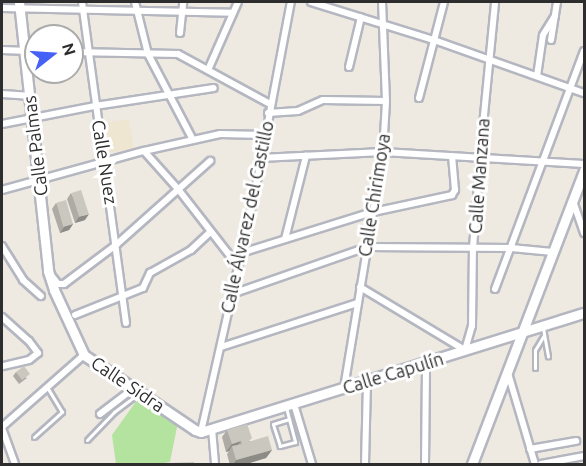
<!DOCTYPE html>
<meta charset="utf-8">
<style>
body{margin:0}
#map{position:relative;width:586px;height:466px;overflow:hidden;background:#eee9e1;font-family:Ubuntu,sans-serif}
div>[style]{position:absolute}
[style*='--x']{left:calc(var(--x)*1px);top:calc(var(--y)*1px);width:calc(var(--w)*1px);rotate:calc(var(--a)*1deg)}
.education>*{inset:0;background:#efe6d1;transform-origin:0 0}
.green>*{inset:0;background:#b4e39f}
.roads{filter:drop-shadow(2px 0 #b4b6c0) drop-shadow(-2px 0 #b4b6c0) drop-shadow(0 2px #b4b6c0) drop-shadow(0 -2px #b4b6c0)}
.lane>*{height:3px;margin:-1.5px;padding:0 1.5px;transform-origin:1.5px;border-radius:1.5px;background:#fff}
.street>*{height:6px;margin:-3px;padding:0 3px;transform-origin:3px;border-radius:3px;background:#fff}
.secondary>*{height:9px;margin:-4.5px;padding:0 4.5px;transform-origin:4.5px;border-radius:4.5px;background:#fff}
.wall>*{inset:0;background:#aeaba4}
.shaded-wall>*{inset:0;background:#8d8b86}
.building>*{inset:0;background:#cac7bf;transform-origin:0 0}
span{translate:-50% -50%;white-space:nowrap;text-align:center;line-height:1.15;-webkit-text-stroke:6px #fff;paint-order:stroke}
.street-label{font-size:18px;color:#2d2d2d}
.frame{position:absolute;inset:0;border:3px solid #2d2d2d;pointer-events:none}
.north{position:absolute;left:24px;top:24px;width:60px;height:60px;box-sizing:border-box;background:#fff;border:2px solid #ababab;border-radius:50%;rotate:73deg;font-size:16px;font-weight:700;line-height:24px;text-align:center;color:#2d2d2d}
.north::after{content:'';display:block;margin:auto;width:21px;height:27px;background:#4662f6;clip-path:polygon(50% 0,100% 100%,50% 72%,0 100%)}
</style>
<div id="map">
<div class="education">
<i style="left:129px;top:119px;width:30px;height:24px;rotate:81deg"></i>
</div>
<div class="green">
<i style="clip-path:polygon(140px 396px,178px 422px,170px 462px,158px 464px,116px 464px,112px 435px)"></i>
</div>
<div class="roads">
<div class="lane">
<i style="--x:543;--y:328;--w:29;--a:80"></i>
<i style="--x:535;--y:368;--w:18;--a:-90"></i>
<i style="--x:535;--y:350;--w:17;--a:-59"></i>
<i style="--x:286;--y:407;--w:12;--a:76"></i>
<i style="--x:289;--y:419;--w:24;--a:75"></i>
<i style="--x:295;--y:442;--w:16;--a:165"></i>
<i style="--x:280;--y:446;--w:23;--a:-108"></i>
<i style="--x:273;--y:424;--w:17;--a:-17"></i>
<i style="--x:34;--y:437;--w:38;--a:-42"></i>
<i style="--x:62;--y:412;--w:29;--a:-121"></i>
<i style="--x:87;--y:440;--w:39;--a:-46"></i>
<i style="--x:114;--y:412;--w:31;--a:-37"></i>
</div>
<div class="street">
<i style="--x:82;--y:2;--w:324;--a:82.2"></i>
<i style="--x:135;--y:2;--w:54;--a:76"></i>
<i style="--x:148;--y:54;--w:97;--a:62.4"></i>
<i style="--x:311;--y:2;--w:129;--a:17.2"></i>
<i style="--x:434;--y:40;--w:159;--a:19.5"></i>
<i style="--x:2;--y:8;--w:231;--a:1.2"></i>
<i style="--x:180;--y:33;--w:31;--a:-84"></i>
<i style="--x:551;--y:40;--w:38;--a:-81"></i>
<i style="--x:2;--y:50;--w:34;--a:2"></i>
<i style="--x:72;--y:52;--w:106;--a:1.1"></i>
<i style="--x:178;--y:54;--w:105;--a:28.5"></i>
<i style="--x:349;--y:67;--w:51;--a:-76.5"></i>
<i style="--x:208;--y:70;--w:74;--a:-66.2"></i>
<i style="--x:537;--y:76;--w:41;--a:-81.7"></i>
<i style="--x:543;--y:35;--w:22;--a:-58"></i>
<i style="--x:2;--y:94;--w:26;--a:4"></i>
<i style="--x:419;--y:98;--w:99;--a:-75.4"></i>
<i style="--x:268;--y:113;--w:30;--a:-4"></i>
<i style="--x:298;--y:111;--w:27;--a:-24"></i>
<i style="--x:323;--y:100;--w:63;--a:0.9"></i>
<i style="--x:2;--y:124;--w:95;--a:-11"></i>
<i style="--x:95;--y:106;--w:120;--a:-8.6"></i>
<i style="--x:144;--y:151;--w:51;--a:48.2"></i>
<i style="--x:178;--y:189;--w:98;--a:52.1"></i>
<i style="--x:260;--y:158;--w:123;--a:-2.8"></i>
<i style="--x:383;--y:152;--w:201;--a:3.4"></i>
<i style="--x:2;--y:190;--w:147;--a:-15.4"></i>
<i style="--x:144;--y:151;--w:78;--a:-12.6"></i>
<i style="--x:220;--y:134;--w:44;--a:1.3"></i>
<i style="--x:573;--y:201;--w:34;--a:71"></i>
<i style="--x:285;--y:239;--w:86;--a:-75.8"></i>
<i style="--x:2;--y:246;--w:40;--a:58"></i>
<i style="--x:23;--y:280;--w:24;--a:42"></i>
<i style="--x:241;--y:253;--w:138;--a:-17.3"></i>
<i style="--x:373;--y:212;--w:81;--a:-12.1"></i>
<i style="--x:452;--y:195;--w:6;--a:-59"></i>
<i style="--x:455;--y:190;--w:34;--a:-95"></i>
<i style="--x:51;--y:275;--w:11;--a:52"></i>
<i style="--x:58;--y:284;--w:6;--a:0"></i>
<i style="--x:64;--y:284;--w:66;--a:-37"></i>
<i style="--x:117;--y:244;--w:125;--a:-41.7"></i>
<i style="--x:360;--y:287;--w:122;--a:31"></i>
<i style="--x:465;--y:350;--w:25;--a:-74"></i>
<i style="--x:472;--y:326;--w:78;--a:-89.3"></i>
<i style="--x:473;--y:248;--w:92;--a:-85.6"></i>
<i style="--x:480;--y:156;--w:155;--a:-84.4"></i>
<i style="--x:495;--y:289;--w:254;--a:-69.5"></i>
<i style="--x:232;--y:294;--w:143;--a:-19.2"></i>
<i style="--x:367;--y:247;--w:144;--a:0.4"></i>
<i style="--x:511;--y:248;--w:42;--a:5.4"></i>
<i style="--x:75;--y:315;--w:73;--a:-21.7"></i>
<i style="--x:143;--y:288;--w:17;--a:-65"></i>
<i style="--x:150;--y:273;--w:47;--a:-29.3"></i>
<i style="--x:191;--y:250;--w:26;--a:-43"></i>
<i style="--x:2;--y:317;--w:36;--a:42"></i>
<i style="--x:29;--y:341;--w:15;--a:53"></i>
<i style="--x:38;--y:353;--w:11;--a:142"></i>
<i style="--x:29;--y:360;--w:28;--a:167"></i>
<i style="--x:221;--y:347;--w:143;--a:-17.9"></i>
<i style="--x:508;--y:373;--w:95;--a:73.5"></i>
<i style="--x:344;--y:388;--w:239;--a:-80.6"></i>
<i style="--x:383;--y:152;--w:51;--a:-86.6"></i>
<i style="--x:386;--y:101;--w:99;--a:-92.3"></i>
<i style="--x:294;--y:404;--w:63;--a:73.3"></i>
<i style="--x:100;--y:414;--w:43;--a:-37.4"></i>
<i style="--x:2;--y:427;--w:109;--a:-41.3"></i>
<i style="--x:2;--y:428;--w:38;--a:70"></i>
<i style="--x:212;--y:429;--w:35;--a:85"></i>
<i style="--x:201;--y:432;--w:241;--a:-77.3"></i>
<i style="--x:254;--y:197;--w:198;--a:-79.3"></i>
<i style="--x:530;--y:449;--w:47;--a:-9.9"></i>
<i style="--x:365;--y:464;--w:83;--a:-88.6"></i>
<i style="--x:425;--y:464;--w:102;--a:-89.4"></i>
<i style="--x:541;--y:464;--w:44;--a:-10.5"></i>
</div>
<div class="secondary">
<i style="--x:19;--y:2;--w:271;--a:83.8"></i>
<i style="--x:48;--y:271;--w:20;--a:72"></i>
<i style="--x:54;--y:290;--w:72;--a:65.2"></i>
<i style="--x:84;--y:355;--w:134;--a:34"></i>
<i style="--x:195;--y:430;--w:6;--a:18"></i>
<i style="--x:201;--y:432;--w:401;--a:-17.3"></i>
<i style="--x:472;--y:464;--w:315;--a:-69.1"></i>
</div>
</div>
<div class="wall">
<i style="clip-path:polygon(71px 193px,85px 220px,75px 223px,67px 199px)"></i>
<i style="clip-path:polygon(56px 203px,73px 224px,69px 230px,60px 233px,52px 209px)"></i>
<i style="clip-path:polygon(16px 372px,27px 378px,19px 384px,13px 376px)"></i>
<i style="clip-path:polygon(227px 430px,249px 441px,272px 450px,266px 458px,243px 465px,230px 465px,227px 454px,229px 451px,226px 452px,222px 437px)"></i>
</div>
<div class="shaded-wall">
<i style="clip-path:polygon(89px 214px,85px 220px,75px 223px,79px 217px)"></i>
<i style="clip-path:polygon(73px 224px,69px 230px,60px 233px,64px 227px)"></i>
<i style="clip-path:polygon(241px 441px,235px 449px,232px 446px,229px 451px,226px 452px,232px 444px)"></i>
<i style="clip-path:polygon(272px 450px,266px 458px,243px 465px,233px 465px,236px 460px)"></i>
</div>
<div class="building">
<i style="left:81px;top:190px;width:25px;height:10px;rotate:72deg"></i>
<i style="left:66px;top:200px;width:25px;height:10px;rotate:74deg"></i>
<i style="left:24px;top:366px;width:10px;height:10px;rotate:53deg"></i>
<i style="clip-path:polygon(247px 424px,252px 438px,248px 442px,268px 436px,272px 450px,236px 460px,232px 446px,242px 444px,241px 441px,232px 444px,227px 430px)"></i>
<i style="clip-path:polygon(194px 462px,194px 465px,148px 464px)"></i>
</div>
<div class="street-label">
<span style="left:35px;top:146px;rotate:-97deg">Calle Palmas</span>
<span style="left:105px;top:162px;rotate:81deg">Calle Nuez</span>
<span style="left:479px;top:176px;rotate:-86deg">Calle Manzana</span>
<span style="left:374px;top:195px;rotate:-81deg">Calle Chirimoya</span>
<span style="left:247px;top:217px;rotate:-78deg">Calle Álvarez del Castillo</span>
<span style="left:393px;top:373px;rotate:-17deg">Calle Capulín</span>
<span style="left:128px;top:384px;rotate:34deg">Calle Sidra</span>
</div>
<div class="frame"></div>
<div class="north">N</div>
</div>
